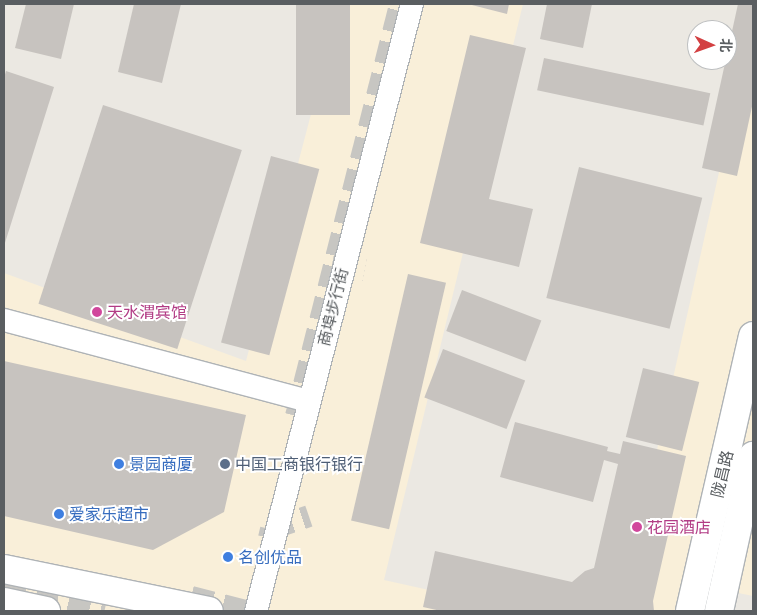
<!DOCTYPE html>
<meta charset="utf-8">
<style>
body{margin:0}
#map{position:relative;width:757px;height:615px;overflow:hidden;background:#ebe8e2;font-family:Quicksand,"Noto Sans SC",sans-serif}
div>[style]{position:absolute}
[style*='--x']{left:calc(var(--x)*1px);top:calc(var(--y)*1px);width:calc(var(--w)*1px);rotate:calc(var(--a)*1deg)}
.commercial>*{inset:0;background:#f9efd9}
.building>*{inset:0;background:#c7c3bf;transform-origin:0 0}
.street-tunnel>*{height:22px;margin-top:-11px;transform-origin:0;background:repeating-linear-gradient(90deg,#c7c6c2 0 22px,transparent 0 33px)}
.roads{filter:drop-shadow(1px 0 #afb3b6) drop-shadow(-1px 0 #afb3b6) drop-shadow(0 1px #afb3b6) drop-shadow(0 -1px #afb3b6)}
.street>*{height:22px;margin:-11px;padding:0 11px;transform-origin:11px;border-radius:11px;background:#fff}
.secondary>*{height:28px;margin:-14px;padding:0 14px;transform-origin:14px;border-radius:14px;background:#fff}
.dots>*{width:14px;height:14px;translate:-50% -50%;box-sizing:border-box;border:2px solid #fff;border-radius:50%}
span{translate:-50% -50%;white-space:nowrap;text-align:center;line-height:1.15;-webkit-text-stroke:4px #fff;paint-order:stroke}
.street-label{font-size:16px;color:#5a5e61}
.hotel-label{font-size:16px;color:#b23c85}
.left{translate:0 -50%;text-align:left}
.shop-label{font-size:16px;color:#366cbe}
.service-label{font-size:16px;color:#4e5e75}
.frame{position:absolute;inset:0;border:5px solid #5a5e61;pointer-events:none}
.north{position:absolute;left:687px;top:20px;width:50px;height:50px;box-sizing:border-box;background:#fff;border:1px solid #bdbfc0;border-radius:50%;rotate:92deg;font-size:14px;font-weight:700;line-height:20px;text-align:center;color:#5a5e61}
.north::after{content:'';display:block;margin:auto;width:18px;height:22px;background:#d34042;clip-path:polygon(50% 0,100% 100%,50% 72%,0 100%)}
</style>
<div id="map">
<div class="commercial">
<i style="clip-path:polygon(340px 4px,523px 4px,384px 580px,524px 611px,4px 611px,4px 273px,246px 361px)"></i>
<i style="clip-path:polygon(753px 20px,753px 596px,719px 589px,714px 611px,621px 611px)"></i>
</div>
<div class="building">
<i style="clip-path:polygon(26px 4px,74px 4px,61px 59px,15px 48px)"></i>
<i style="clip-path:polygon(134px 4px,181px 4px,162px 83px,118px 72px)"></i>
<i style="left:296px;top:4px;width:54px;height:111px"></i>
<i style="clip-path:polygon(468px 4px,509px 4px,507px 14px)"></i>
<i style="clip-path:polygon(547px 4px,592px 4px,583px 48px,540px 39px)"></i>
<i style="clip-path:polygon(738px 4px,753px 4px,753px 102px,737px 176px,702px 168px)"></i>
<i style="clip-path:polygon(470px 35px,526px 48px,489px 199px,533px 209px,519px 267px,420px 243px)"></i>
<i style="left:544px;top:58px;width:170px;height:33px;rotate:12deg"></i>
<i style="clip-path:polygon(6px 71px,54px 87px,4px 246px,4px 78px)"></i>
<i style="left:103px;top:105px;width:146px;height:209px;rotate:18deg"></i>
<i style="left:271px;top:156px;width:50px;height:193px;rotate:15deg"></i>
<i style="left:579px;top:167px;width:127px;height:135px;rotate:14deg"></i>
<i style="left:408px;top:274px;width:39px;height:253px;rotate:13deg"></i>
<i style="left:462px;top:290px;width:85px;height:44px;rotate:21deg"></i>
<i style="left:443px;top:349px;width:88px;height:52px;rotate:21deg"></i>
<i style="clip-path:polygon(4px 361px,246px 415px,224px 512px,153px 550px,4px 516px)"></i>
<i style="left:643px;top:368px;width:58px;height:71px;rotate:14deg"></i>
<i style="clip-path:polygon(515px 422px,608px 447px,607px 451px,620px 454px,623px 441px,686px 456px,653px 601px,654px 611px,441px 611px,423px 607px,435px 551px,572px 582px,585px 571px,594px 568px,618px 464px,604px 460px,593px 502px,500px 477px)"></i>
</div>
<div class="street-tunnel">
<i style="--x:332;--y:264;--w:33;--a:11"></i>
<i style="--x:296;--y:416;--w:425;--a:-75.8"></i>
<i style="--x:269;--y:538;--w:9;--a:-77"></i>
<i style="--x:271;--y:529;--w:40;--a:-18.9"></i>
<i style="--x:4;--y:588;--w:103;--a:13"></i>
<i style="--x:191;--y:597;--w:57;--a:14.3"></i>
</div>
<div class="roads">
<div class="street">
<i style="--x:4;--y:320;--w:316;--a:14.9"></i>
<i style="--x:256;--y:611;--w:627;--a:-75.59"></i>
</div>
<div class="secondary">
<i style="--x:4;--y:569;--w:209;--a:11.6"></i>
<i style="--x:4;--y:602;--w:43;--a:12.1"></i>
<i style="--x:690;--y:611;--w:282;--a:-77.1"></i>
<i style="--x:719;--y:611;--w:159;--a:-77.6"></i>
</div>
</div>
<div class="dots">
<i style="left:97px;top:312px;background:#d1479c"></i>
<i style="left:119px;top:464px;background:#3f7fe0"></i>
<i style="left:225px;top:464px;background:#5c6f8a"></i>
<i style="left:59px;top:514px;background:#3f7fe0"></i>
<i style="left:637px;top:527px;background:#d1479c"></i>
<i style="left:228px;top:557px;background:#3f7fe0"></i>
</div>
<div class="street-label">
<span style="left:333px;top:307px;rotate:-76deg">商埠步行街</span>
<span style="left:722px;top:474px;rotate:-77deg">陇昌路</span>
</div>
<div class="hotel-label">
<span class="left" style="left:107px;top:312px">天水渭宾馆</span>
<span class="left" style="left:647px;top:527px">花园酒店</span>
</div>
<div class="shop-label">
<span class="left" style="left:129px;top:464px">景园商厦</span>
<span class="left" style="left:69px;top:514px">爱家乐超市</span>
<span class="left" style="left:238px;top:557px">名创优品</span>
</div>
<div class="service-label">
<span class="left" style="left:235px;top:464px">中国工商银行银行</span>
</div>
<div class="frame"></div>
<div class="north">北</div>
</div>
